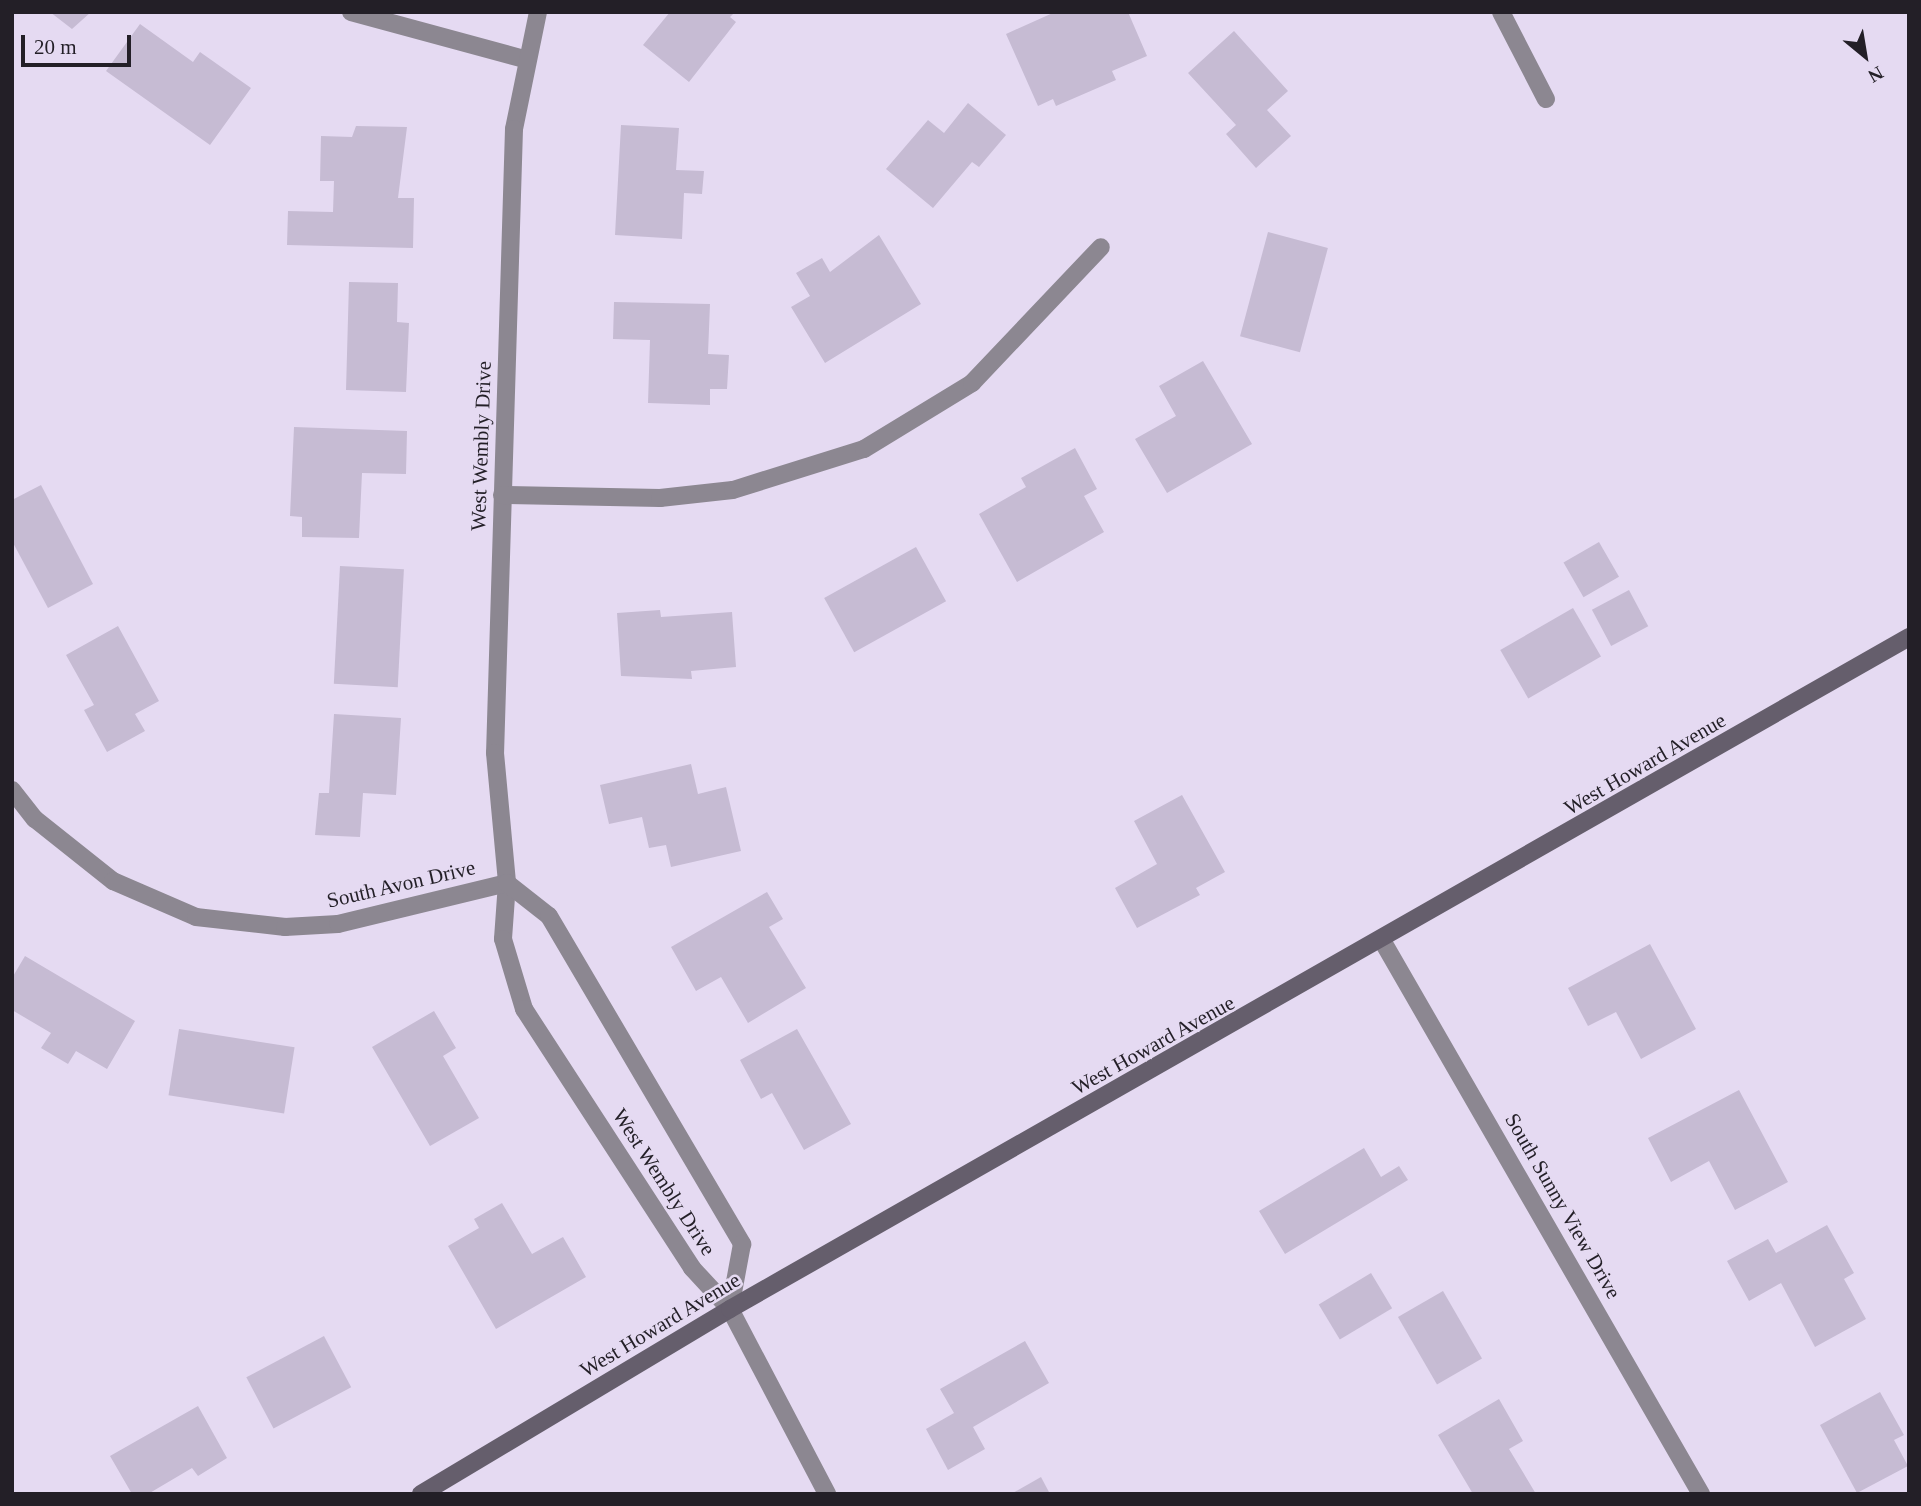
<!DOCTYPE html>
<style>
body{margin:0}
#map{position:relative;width:1921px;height:1506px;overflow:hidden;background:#e5daf2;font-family:"Times New Roman",serif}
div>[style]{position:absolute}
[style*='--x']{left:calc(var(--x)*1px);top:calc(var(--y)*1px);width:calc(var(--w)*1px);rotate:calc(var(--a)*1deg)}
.building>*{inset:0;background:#c6bbd3;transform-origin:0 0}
.street>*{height:18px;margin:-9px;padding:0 9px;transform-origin:9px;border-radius:9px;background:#8c8791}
.secondary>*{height:18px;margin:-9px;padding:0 9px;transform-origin:9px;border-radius:9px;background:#655e6c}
span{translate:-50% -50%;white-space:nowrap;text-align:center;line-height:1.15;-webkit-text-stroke:5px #e5daf2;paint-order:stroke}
.street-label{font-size:21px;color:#231f27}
.frame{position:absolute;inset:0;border:14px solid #231f27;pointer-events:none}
.north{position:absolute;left:1830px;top:21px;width:70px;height:70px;-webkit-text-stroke:5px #e5daf2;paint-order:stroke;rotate:150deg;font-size:19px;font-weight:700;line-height:28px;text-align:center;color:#231f27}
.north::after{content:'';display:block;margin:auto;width:24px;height:32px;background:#231f27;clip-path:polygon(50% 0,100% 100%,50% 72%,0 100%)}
.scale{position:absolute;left:21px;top:35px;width:110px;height:32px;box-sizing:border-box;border:4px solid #231f27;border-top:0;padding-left:9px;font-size:21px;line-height:24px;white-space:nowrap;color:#231f27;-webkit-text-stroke:5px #e5daf2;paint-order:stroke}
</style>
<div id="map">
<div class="building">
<i style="clip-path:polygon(50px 12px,91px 12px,72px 29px)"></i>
<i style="clip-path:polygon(670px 12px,735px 12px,730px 17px,736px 22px,689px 82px,643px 45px)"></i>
<i style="clip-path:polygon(1055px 12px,1128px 12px,1147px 56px,1112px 71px,1116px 80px,1056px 106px,1053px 99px,1038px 106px,1006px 34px)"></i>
<i style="clip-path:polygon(140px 24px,193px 62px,200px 52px,251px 88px,210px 145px,106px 71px)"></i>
<i style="clip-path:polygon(1234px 31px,1288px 91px,1267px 110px,1291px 136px,1256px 168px,1226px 134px,1236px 125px,1188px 73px)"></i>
<i style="clip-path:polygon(968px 103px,1006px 135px,979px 167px,972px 162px,933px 208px,886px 169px,928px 120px,944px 133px)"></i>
<i style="clip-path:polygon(621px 125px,679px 128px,676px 170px,704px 171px,702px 194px,684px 193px,682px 239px,615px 235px)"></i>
<i style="clip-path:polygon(356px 126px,407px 127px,398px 198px,414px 198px,413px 248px,287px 245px,288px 211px,333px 212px,334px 181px,320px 181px,321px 136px,352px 137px)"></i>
<i style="left:1268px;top:232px;width:62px;height:108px;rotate:15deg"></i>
<i style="clip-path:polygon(879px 235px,921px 304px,825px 363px,791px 307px,810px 296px,796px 273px,822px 258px,830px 272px)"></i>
<i style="clip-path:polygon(349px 282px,398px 283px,397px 322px,409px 323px,406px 392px,346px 390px)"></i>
<i style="clip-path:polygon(614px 302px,710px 304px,708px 354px,729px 355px,727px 389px,710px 389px,710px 405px,648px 403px,650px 340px,613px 339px)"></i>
<i style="clip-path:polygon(1203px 361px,1252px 444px,1167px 493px,1135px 439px,1176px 416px,1159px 386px)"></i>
<i style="clip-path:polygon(294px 427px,407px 431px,406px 474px,362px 473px,359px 538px,302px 537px,302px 517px,290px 516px)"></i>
<i style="clip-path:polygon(1075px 448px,1097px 489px,1084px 496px,1104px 532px,1017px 582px,979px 514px,1026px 487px,1021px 478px)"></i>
<i style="clip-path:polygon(41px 485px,93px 584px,48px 608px,12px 541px,12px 500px)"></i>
<i style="left:1599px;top:542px;width:40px;height:41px;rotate:60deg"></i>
<i style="left:916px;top:547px;width:62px;height:105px;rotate:61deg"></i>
<i style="left:340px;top:566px;width:64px;height:118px;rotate:3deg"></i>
<i style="left:1629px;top:590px;width:41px;height:42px;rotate:62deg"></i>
<i style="left:1573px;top:608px;width:56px;height:84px;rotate:60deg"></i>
<i style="clip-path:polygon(660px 610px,661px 617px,732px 612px,736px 667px,691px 671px,692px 679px,621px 676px,617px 613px)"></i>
<i style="clip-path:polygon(118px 626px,159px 701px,135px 714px,145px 731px,107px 752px,84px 710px,94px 705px,66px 655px)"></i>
<i style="clip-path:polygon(334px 714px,401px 718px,396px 795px,363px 793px,360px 837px,315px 835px,319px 793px,329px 793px)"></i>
<i style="clip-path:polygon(691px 764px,698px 794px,726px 787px,741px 851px,671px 867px,666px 845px,649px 848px,642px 817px,609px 824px,600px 785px)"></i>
<i style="clip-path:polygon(1182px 795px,1225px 872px,1196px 888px,1200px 895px,1137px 928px,1115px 888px,1157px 864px,1134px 821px)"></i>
<i style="clip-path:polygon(767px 892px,783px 919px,769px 927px,806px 988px,748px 1023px,721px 977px,696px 991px,671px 947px)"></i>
<i style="clip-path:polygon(1650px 944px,1696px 1029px,1641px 1059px,1616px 1012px,1588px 1026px,1568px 988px)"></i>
<i style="clip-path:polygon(25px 956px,135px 1021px,107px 1069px,76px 1051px,68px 1064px,41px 1048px,51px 1033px,12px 1010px,12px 978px)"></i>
<i style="clip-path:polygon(434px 1011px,456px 1048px,443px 1056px,479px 1118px,430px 1146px,372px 1047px)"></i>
<i style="left:179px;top:1029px;width:117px;height:67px;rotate:9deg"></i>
<i style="clip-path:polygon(797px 1029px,851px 1124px,804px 1150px,772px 1093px,761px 1099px,740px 1060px)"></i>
<i style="clip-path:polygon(1739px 1090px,1788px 1182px,1735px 1210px,1709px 1161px,1671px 1182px,1648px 1138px)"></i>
<i style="clip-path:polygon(1364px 1148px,1381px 1177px,1399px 1166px,1408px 1180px,1285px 1254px,1259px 1211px)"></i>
<i style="clip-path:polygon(502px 1203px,532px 1254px,563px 1237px,586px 1277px,496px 1329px,448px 1246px,479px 1228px,474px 1219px)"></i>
<i style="clip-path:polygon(1827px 1225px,1854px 1273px,1844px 1279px,1866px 1319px,1815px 1347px,1781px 1283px,1749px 1301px,1727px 1261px,1768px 1239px,1776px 1253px)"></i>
<i style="left:1371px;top:1273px;width:41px;height:61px;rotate:59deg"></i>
<i style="left:1443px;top:1291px;width:78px;height:52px;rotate:60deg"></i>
<i style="left:324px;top:1336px;width:58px;height:88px;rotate:62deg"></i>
<i style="clip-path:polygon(1025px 1341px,1049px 1383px,973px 1427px,985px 1449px,948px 1470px,926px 1429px,954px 1413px,940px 1389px)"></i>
<i style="clip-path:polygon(1880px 1392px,1904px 1435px,1894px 1440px,1908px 1466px,1857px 1493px,1820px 1425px)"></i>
<i style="clip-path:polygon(1499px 1399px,1523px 1441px,1509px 1449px,1536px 1494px,1473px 1494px,1438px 1435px)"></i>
<i style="clip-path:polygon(198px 1406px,227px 1458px,198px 1476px,192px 1468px,148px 1494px,132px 1494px,110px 1456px)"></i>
<i style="clip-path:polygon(1041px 1477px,1050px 1494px,1011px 1494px)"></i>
</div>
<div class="street">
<i style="--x:351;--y:12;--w:179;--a:15.2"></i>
<i style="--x:538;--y:12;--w:119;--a:101.6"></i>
<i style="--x:514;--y:129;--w:624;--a:91.74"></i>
<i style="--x:495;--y:753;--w:131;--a:84.7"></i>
<i style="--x:507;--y:883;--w:56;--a:94.1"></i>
<i style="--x:503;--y:939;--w:73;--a:73.3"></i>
<i style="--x:524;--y:1009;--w:309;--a:57"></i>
<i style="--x:692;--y:1268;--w:56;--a:47.2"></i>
<i style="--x:730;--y:1309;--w:209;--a:62.3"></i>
<i style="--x:1501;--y:12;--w:98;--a:62.7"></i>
<i style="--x:502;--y:495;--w:158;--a:1.1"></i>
<i style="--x:660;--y:498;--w:73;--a:-6.3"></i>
<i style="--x:733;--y:490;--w:137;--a:-17.4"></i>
<i style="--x:864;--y:449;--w:127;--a:-31.4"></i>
<i style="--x:972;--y:383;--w:187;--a:-46.5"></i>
<i style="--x:12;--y:790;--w:37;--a:52"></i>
<i style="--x:35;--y:819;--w:100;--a:38.5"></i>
<i style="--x:113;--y:881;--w:90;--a:23.4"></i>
<i style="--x:196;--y:917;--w:90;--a:6.4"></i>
<i style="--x:285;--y:927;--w:53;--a:-3.2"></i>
<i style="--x:338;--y:924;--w:174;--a:-13.6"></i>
<i style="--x:507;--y:883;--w:53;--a:38.2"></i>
<i style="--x:549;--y:916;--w:381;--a:59.5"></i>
<i style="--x:742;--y:1244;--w:66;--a:100.5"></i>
<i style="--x:1383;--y:942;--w:637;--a:60.05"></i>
</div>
<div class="secondary">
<i style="--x:421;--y:1494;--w:360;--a:-30.9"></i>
<i style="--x:730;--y:1309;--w:1357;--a:-29.68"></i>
</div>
<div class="street-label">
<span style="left:481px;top:446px;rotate:-88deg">West Wembly Drive</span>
<span style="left:1645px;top:764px;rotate:-30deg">West Howard Avenue</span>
<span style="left:401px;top:884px;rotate:-13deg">South Avon Drive</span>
<span style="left:1153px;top:1045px;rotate:-29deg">West Howard Avenue</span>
<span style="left:664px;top:1182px;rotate:57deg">West Wembly Drive</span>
<span style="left:1563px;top:1206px;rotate:60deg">South Sunny View Drive</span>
<span style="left:660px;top:1325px;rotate:-31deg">West Howard Avenue</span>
</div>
<div class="frame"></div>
<div class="north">N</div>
<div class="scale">20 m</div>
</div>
